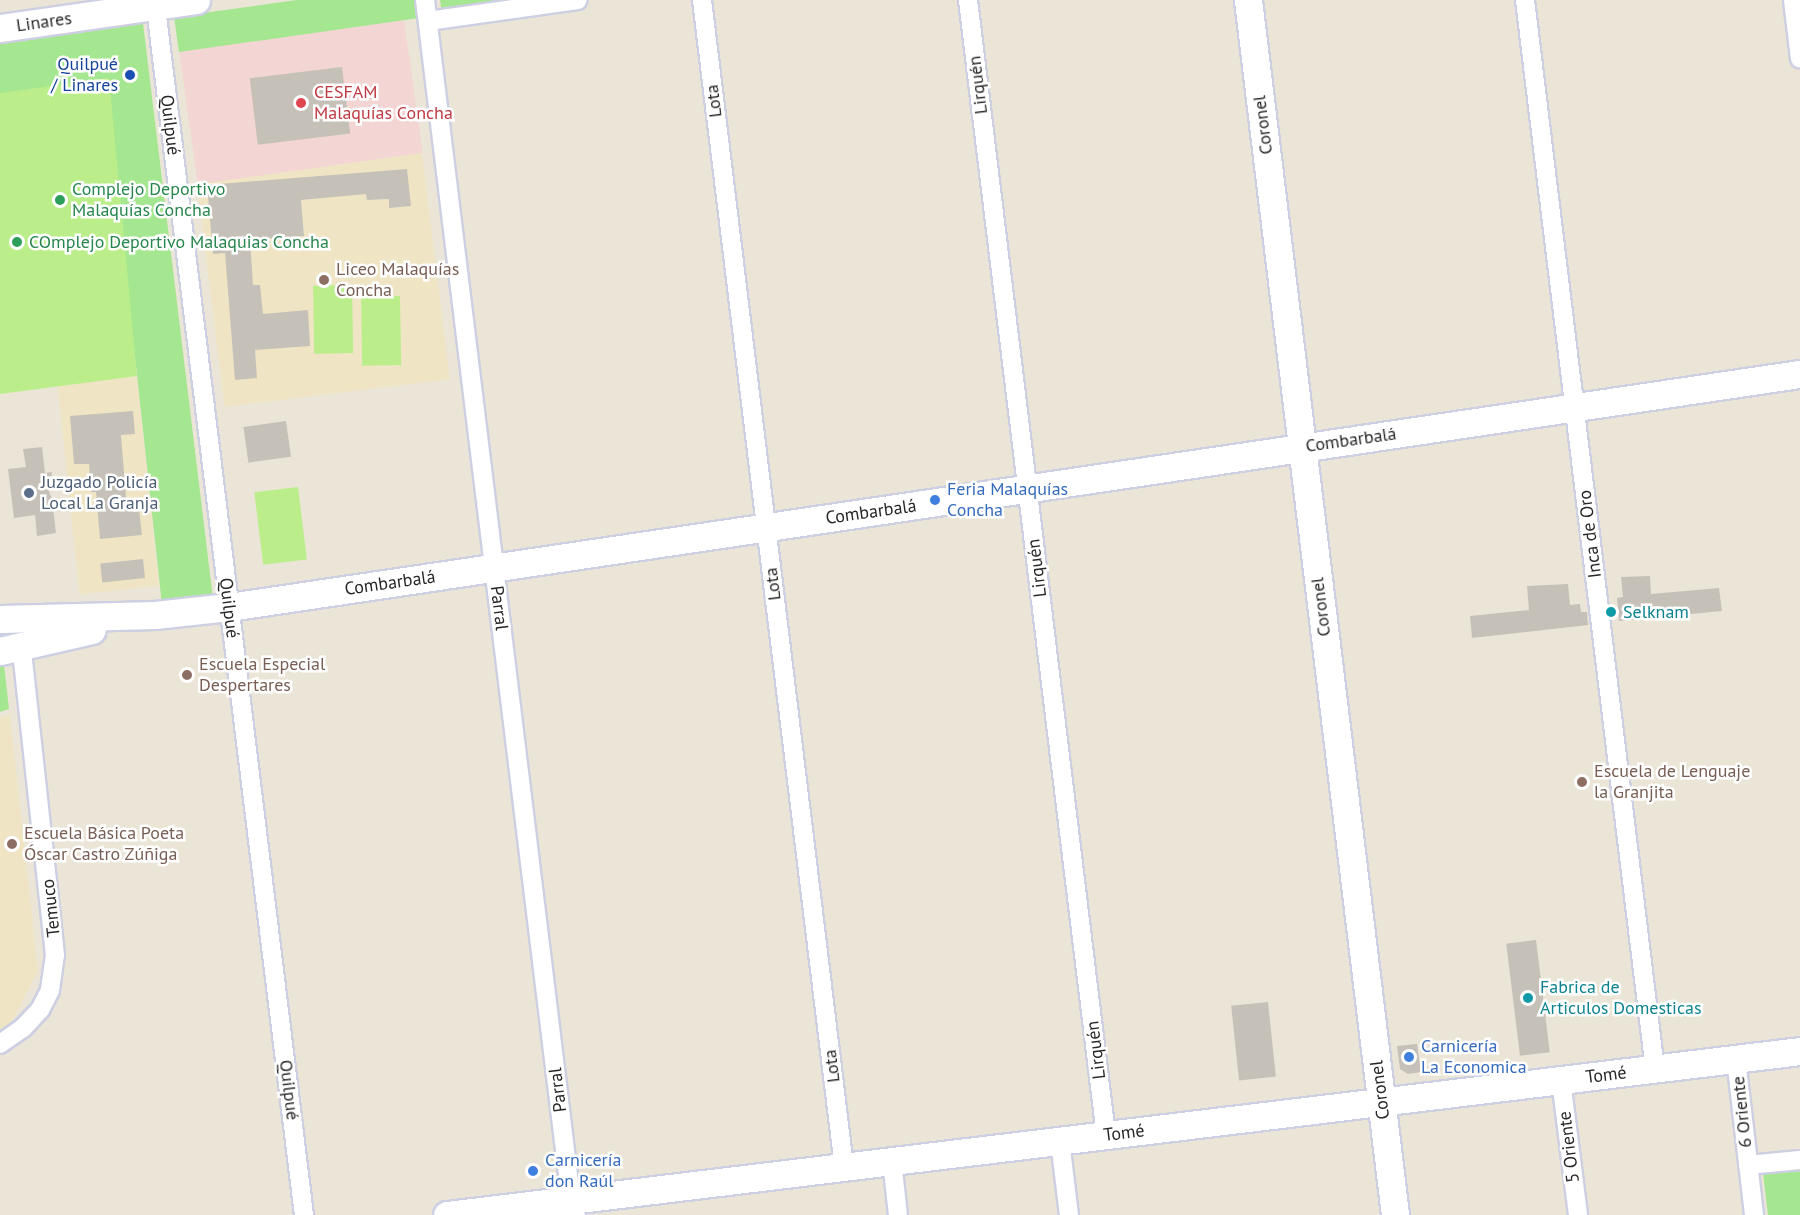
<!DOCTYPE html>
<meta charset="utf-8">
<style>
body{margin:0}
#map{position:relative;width:1800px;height:1215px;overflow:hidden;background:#ebe5d7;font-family:"PT Sans",sans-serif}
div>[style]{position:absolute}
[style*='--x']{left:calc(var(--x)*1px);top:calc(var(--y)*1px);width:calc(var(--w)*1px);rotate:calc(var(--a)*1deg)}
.education>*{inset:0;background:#efe5c5;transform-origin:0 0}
.medical>*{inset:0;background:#f3d5d3;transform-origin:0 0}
.green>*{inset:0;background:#a5e690}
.pitch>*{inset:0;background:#bbee8a;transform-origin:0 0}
.building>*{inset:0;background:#c6c1b8;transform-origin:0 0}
.roads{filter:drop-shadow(2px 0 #cdcfe2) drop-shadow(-2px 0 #cdcfe2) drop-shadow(0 2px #cdcfe2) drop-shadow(0 -2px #cdcfe2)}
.street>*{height:18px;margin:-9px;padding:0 9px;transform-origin:9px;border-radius:9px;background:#fff}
.secondary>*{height:27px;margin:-13.5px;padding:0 13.5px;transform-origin:13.5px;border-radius:13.5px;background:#fff}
.dots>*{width:16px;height:16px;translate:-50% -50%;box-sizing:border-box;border:3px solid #fff;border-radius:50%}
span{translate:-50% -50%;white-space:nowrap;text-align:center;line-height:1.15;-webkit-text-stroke:5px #fff;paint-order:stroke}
.street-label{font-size:18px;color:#272727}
.transit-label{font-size:18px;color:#164399}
.right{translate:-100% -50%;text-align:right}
.health-label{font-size:18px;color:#be3a42}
.left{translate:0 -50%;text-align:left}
.leisure-label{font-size:18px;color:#27864d}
.education-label{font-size:18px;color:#785e54}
.service-label{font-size:18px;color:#4e5e75}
.shop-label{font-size:18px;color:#366cbe}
.culture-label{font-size:18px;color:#0d838f}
</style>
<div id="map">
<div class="education">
<i style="left:422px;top:153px;width:228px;height:227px;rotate:83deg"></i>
<i style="left:137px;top:376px;width:211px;height:80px;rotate:84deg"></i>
<i style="clip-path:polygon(10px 715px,38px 971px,10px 1025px,0 1029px,0 717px)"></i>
</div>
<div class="medical">
<i style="left:404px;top:20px;width:134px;height:227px;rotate:82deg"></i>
</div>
<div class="green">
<i style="clip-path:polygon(297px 0,416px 0,419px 18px,179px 52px,174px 17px)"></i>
<i style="clip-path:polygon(440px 0,539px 0,442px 14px)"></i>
<i style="clip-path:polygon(143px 23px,213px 599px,162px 605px,128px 292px,0 93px,0 43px)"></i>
<i style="clip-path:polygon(4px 665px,9px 709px,0 712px,0 667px)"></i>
<i style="clip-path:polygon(1800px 1171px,1800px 1215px,1768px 1215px,1763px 1173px)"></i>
</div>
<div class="pitch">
<i style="clip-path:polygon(109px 78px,137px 376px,0 394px,0 93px)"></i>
<i style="left:352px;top:285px;width:68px;height:39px;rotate:89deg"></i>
<i style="left:400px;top:296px;width:69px;height:39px;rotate:89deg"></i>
<i style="left:298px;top:487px;width:73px;height:44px;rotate:83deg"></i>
</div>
<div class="building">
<i style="left:342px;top:67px;width:67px;height:93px;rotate:83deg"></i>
<i style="clip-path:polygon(407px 169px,411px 206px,389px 208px,389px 199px,367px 200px,366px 194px,301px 200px,304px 236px,250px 240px,253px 285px,260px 285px,263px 314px,308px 310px,310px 346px,255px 350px,257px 378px,235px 380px,225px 253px,213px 254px,207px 185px)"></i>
<i style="clip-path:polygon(133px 411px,135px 434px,121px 435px,127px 510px,139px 509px,142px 535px,100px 539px,96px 492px,91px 492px,89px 464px,74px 464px,70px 416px)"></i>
<i style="left:286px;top:421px;width:36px;height:43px;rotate:82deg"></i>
<i style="clip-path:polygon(42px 447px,45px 473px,52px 472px,49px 492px,56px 507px,53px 508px,56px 533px,37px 536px,35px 515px,14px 518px,8px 469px,26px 467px,23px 449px)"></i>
<i style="left:143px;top:559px;width:19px;height:43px;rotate:84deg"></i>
<i style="clip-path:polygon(1650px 576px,1651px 594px,1719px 588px,1722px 611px,1619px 621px,1617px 598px,1623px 597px,1621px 577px)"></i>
<i style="clip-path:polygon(1568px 584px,1570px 605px,1580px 604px,1581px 612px,1587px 612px,1588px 625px,1472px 638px,1470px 616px,1529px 610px,1527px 586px)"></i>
<i style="left:1536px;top:940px;width:113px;height:30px;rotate:83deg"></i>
<i style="left:1268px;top:1002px;width:75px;height:37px;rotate:84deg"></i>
<i style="clip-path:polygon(1417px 1044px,1421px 1072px,1408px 1074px,1400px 1069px,1397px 1046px)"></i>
</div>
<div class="roads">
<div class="street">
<i style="--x:155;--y:0;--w:1224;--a:83.01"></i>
<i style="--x:425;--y:0;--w:1192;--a:83.06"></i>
<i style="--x:569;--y:1183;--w:33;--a:78"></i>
<i style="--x:702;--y:0;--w:1176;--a:83.06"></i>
<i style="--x:968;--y:0;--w:1143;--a:83.07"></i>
<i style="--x:1525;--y:0;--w:1077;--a:83.07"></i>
<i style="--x:1793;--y:0;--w:59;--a:83.2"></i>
<i style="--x:428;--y:21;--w:151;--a:-8"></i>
<i style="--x:0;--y:1044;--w:28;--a:-35"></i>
<i style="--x:23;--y:1028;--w:25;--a:-47"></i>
<i style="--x:40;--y:1010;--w:22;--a:-63"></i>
<i style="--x:50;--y:990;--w:35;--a:-82"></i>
<i style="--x:55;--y:955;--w:313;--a:-96.2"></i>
<i style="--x:1736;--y:1059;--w:157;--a:83.4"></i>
<i style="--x:1561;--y:1080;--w:136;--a:82.8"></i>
<i style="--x:1060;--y:1141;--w:75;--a:83.1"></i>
<i style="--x:892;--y:1161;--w:54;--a:83.7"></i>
<i style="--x:1748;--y:1165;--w:52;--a:-5.5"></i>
</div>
<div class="secondary">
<i style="--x:1248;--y:0;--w:1224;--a:83.1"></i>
<i style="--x:0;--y:28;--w:198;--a:-8.1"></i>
<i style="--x:0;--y:619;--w:155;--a:-1.5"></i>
<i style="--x:155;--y:615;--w:74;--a:-6.2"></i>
<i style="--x:229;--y:607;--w:1588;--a:-8.44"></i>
<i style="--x:0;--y:651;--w:94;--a:-12.9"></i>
<i style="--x:447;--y:1215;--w:1363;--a:-6.91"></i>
</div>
</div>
<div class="dots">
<i style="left:130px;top:75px;background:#1a4fb4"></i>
<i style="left:301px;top:103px;background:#e0444e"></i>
<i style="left:60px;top:200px;background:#2e9e5b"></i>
<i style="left:17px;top:242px;background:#2e9e5b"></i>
<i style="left:324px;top:280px;background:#8d6e63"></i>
<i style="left:29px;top:493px;background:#5c6f8a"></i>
<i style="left:935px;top:500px;background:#3f7fe0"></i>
<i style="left:1611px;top:612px;background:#0f9aa8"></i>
<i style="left:187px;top:675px;background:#8d6e63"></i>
<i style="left:1582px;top:782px;background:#8d6e63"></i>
<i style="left:12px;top:844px;background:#8d6e63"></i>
<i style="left:1528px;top:998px;background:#0f9aa8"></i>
<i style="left:1409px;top:1057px;background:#3f7fe0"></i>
<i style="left:533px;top:1171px;background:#3f7fe0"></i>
</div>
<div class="street-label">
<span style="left:44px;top:22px;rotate:-8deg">Linares</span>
<span style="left:978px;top:85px;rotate:-97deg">Lirquén</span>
<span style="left:714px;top:101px;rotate:-97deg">Lota</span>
<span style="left:170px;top:125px;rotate:83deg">Quilpué</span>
<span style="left:1263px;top:125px;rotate:-97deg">Coronel</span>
<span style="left:1351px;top:440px;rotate:-8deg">Combarbalá</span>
<span style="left:871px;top:512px;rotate:-8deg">Combarbalá</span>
<span style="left:1590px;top:534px;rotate:-97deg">Inca de Oro</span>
<span style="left:1037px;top:568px;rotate:-97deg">Lirquén</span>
<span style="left:390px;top:583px;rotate:-8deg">Combarbalá</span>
<span style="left:773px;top:584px;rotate:-97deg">Lota</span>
<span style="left:1321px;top:607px;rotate:-97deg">Coronel</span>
<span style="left:229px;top:608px;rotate:83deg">Quilpué</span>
<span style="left:499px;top:608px;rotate:83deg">Parral</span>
<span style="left:51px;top:908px;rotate:-96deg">Temuco</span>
<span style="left:1096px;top:1050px;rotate:-97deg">Lirquén</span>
<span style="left:832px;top:1066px;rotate:-97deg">Lota</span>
<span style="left:1606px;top:1075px;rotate:-7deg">Tomé</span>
<span style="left:289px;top:1090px;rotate:83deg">Quilpué</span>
<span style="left:558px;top:1090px;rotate:-97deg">Parral</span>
<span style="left:1380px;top:1090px;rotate:-97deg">Coronel</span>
<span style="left:1742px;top:1112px;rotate:-96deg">6 Oriente</span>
<span style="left:1124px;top:1133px;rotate:-7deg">Tomé</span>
<span style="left:1569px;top:1147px;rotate:-97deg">5 Oriente</span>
</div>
<div class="transit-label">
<span class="right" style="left:118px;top:75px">Quilpué<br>/ Linares</span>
</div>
<div class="health-label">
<span class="left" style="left:314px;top:103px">CESFAM<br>Malaquías Concha</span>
</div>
<div class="leisure-label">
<span class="left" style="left:72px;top:200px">Complejo Deportivo<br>Malaquías Concha</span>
<span class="left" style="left:29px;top:242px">COmplejo Deportivo Malaquias Concha</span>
</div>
<div class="education-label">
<span class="left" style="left:336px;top:280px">Liceo Malaquías<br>Concha</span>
<span class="left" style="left:199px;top:675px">Escuela Especial<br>Despertares</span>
<span class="left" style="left:1594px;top:782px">Escuela de Lenguaje<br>la Granjita</span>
<span class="left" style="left:24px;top:844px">Escuela Básica Poeta<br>Óscar Castro Zúñiga</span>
</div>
<div class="service-label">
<span class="left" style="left:41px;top:493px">Juzgado Policía<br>Local La Granja</span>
</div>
<div class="shop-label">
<span class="left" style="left:947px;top:500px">Feria Malaquías<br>Concha</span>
<span class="left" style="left:1421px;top:1057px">Carnicería<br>La Economica</span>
<span class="left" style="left:545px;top:1171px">Carnicería<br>don Raúl</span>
</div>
<div class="culture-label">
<span class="left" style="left:1623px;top:612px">Selknam</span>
<span class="left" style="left:1540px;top:998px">Fabrica de<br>Articulos Domesticas</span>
</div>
</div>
